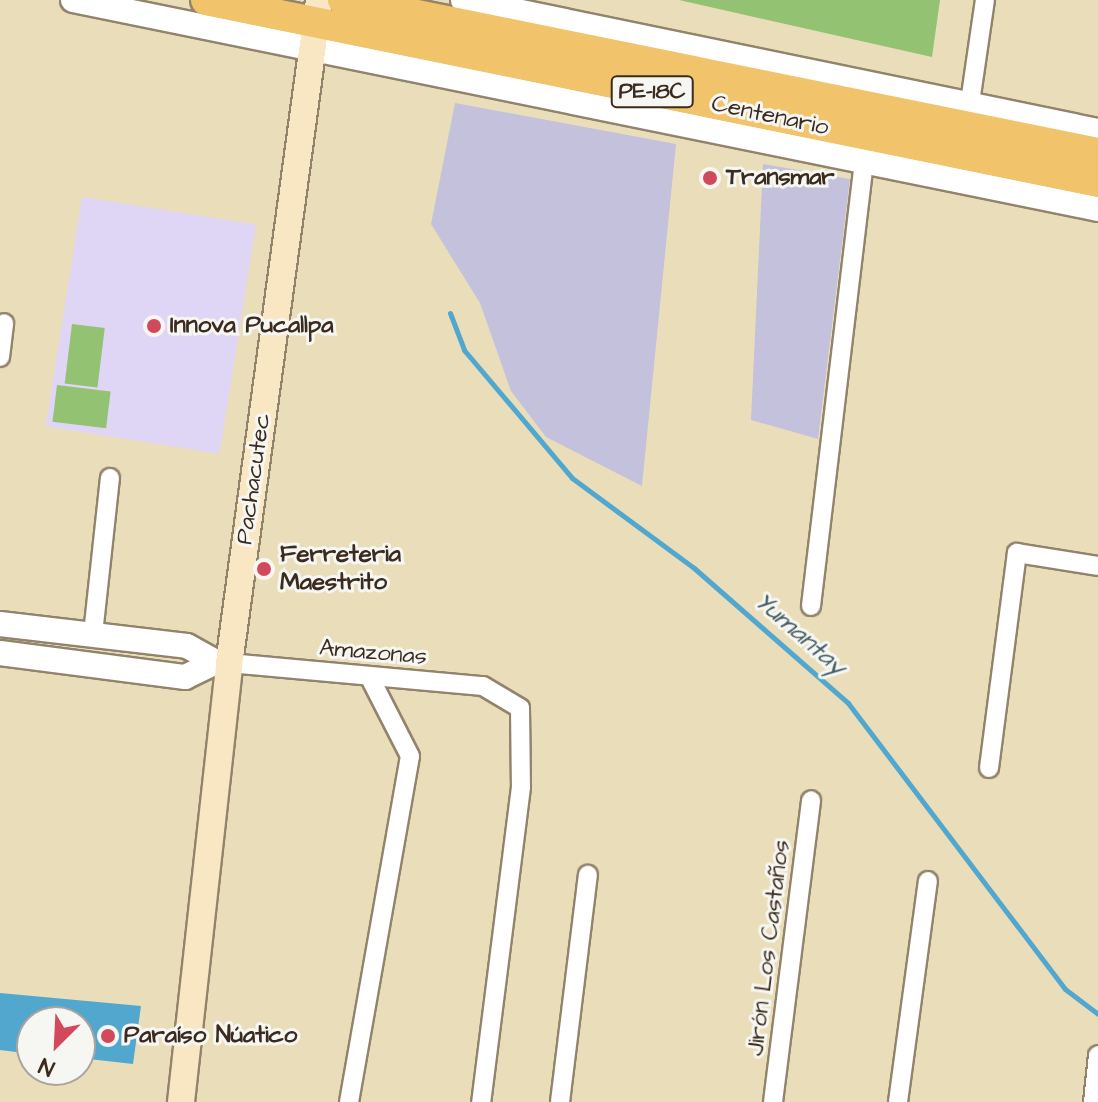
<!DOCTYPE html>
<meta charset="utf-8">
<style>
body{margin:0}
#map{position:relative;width:1098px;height:1102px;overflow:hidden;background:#eadeba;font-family:"Architects Daughter",sans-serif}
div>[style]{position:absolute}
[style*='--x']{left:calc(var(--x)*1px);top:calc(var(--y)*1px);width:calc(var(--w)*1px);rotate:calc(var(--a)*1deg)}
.built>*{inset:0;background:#dfd5f5;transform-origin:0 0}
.industrial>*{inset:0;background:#c3c1db}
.green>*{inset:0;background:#93c272;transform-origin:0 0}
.water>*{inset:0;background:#51a7ce}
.stream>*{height:5px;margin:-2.5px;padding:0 2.5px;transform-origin:2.5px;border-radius:2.5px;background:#51a7ce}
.roads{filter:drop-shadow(2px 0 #92846c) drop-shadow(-2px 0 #92846c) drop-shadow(0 2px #92846c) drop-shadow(0 -2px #92846c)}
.minor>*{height:18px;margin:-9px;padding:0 9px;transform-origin:9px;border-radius:9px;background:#fff}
.tertiary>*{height:24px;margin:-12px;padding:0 12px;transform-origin:12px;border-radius:12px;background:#fff}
.secondary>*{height:26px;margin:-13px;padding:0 13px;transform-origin:13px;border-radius:13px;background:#f9e7c3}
.trunk>*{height:30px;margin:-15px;padding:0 15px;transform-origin:15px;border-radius:15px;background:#f1c36a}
.dots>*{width:22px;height:22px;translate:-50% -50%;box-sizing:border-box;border:4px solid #f6f6f2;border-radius:50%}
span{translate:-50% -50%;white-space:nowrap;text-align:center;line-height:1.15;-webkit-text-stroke:6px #f6f6f2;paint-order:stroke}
.shield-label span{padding:2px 6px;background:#f6f6f2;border:2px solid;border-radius:6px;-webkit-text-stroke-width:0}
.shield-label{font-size:22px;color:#3b2a1e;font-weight:700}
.street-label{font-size:24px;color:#3b2a1e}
.poi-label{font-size:24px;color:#3b2a1e;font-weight:700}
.left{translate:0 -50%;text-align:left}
.water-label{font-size:26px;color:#445c64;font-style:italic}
.north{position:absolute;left:16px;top:1006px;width:80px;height:80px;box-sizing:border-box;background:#f6f6f2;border:2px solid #aba49d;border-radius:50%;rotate:204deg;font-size:22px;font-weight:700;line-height:32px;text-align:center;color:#3b2a1e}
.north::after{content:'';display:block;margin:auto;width:28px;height:36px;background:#d1495b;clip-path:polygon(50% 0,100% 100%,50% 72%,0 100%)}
</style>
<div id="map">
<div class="built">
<i style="left:82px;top:197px;width:176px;height:232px;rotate:9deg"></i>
</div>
<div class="industrial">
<i style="clip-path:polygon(455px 103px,676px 144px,642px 486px,546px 437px,511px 391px,480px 303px,431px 224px)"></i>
<i style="clip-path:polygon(763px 164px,850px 179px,818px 439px,751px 420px)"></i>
</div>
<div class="green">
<i style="clip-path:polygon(679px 0,940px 0,932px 57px)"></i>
<i style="left:72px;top:324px;width:33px;height:60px;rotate:7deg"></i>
<i style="left:57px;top:385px;width:54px;height:37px;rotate:7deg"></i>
</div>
<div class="water">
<i style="clip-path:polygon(0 993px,141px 1006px,133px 1064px,80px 1058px,80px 1022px,32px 1022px,32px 1054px,0 1050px)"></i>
</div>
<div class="stream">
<i style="--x:450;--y:313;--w:40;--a:69"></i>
<i style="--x:464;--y:350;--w:167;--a:49.8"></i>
<i style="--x:572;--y:478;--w:152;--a:36.4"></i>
<i style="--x:694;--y:568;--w:205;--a:41.2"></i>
<i style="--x:848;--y:703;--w:359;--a:52.8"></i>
<i style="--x:1065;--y:989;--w:41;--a:37.1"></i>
</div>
<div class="roads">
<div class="minor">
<i style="--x:968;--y:116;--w:117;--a:-81.7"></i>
<i style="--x:0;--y:357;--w:34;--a:-83"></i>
<i style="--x:811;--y:606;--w:448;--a:-83.2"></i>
<i style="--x:93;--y:634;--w:157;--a:-83.8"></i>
<i style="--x:218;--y:662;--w:266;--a:5.2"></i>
<i style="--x:483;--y:686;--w:43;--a:30.7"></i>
<i style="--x:520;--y:708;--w:79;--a:89.3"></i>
<i style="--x:521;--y:787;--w:318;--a:97.2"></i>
<i style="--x:989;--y:768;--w:217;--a:-82.6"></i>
<i style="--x:1017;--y:553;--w:82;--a:9.1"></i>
<i style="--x:349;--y:1102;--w:351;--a:-80"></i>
<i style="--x:410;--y:756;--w:88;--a:-117.1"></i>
<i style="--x:560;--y:1102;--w:229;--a:-83"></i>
<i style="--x:773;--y:1102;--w:304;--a:-82.8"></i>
<i style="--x:898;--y:1102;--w:223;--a:-82.3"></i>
<i style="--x:1093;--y:1102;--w:47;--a:-83.9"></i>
</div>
<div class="tertiary">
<i style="--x:73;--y:0;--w:1046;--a:11.52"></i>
<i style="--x:463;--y:0;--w:648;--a:11.66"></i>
<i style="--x:0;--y:624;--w:188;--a:6.7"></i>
<i style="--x:187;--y:646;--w:33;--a:29"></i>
<i style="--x:0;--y:653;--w:187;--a:7.4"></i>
<i style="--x:185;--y:677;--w:34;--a:-26"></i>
</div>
<div class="secondary">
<i style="--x:181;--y:1102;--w:441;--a:-83.7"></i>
<i style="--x:229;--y:664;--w:670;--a:-82.28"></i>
</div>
<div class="trunk">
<i style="--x:206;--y:0;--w:910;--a:11.53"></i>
<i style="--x:343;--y:0;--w:770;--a:11.46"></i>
</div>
</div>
<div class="dots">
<i style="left:710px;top:178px;background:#d1495b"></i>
<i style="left:154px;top:326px;background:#d1495b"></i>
<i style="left:264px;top:569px;background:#d1495b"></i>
<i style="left:108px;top:1036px;background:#d1495b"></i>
</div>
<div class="shield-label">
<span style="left:652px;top:92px">PE-18C</span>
</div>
<div class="street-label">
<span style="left:770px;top:116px;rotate:12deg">Centenario</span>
<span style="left:254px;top:479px;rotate:-82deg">Pachacutec</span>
<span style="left:373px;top:653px;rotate:5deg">Amazonas</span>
<span style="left:769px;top:948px;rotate:-83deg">Jirón Los Castaños</span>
</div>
<div class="poi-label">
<span class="left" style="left:726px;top:178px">Transmar</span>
<span class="left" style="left:170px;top:326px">Innova Pucallpa</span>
<span class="left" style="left:280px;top:569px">Ferreteria<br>Maestrito</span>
<span class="left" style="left:124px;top:1036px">Paraíso Núatico</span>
</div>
<div class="water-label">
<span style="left:800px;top:634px;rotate:41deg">Yumantay</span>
</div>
<div class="north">N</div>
</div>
